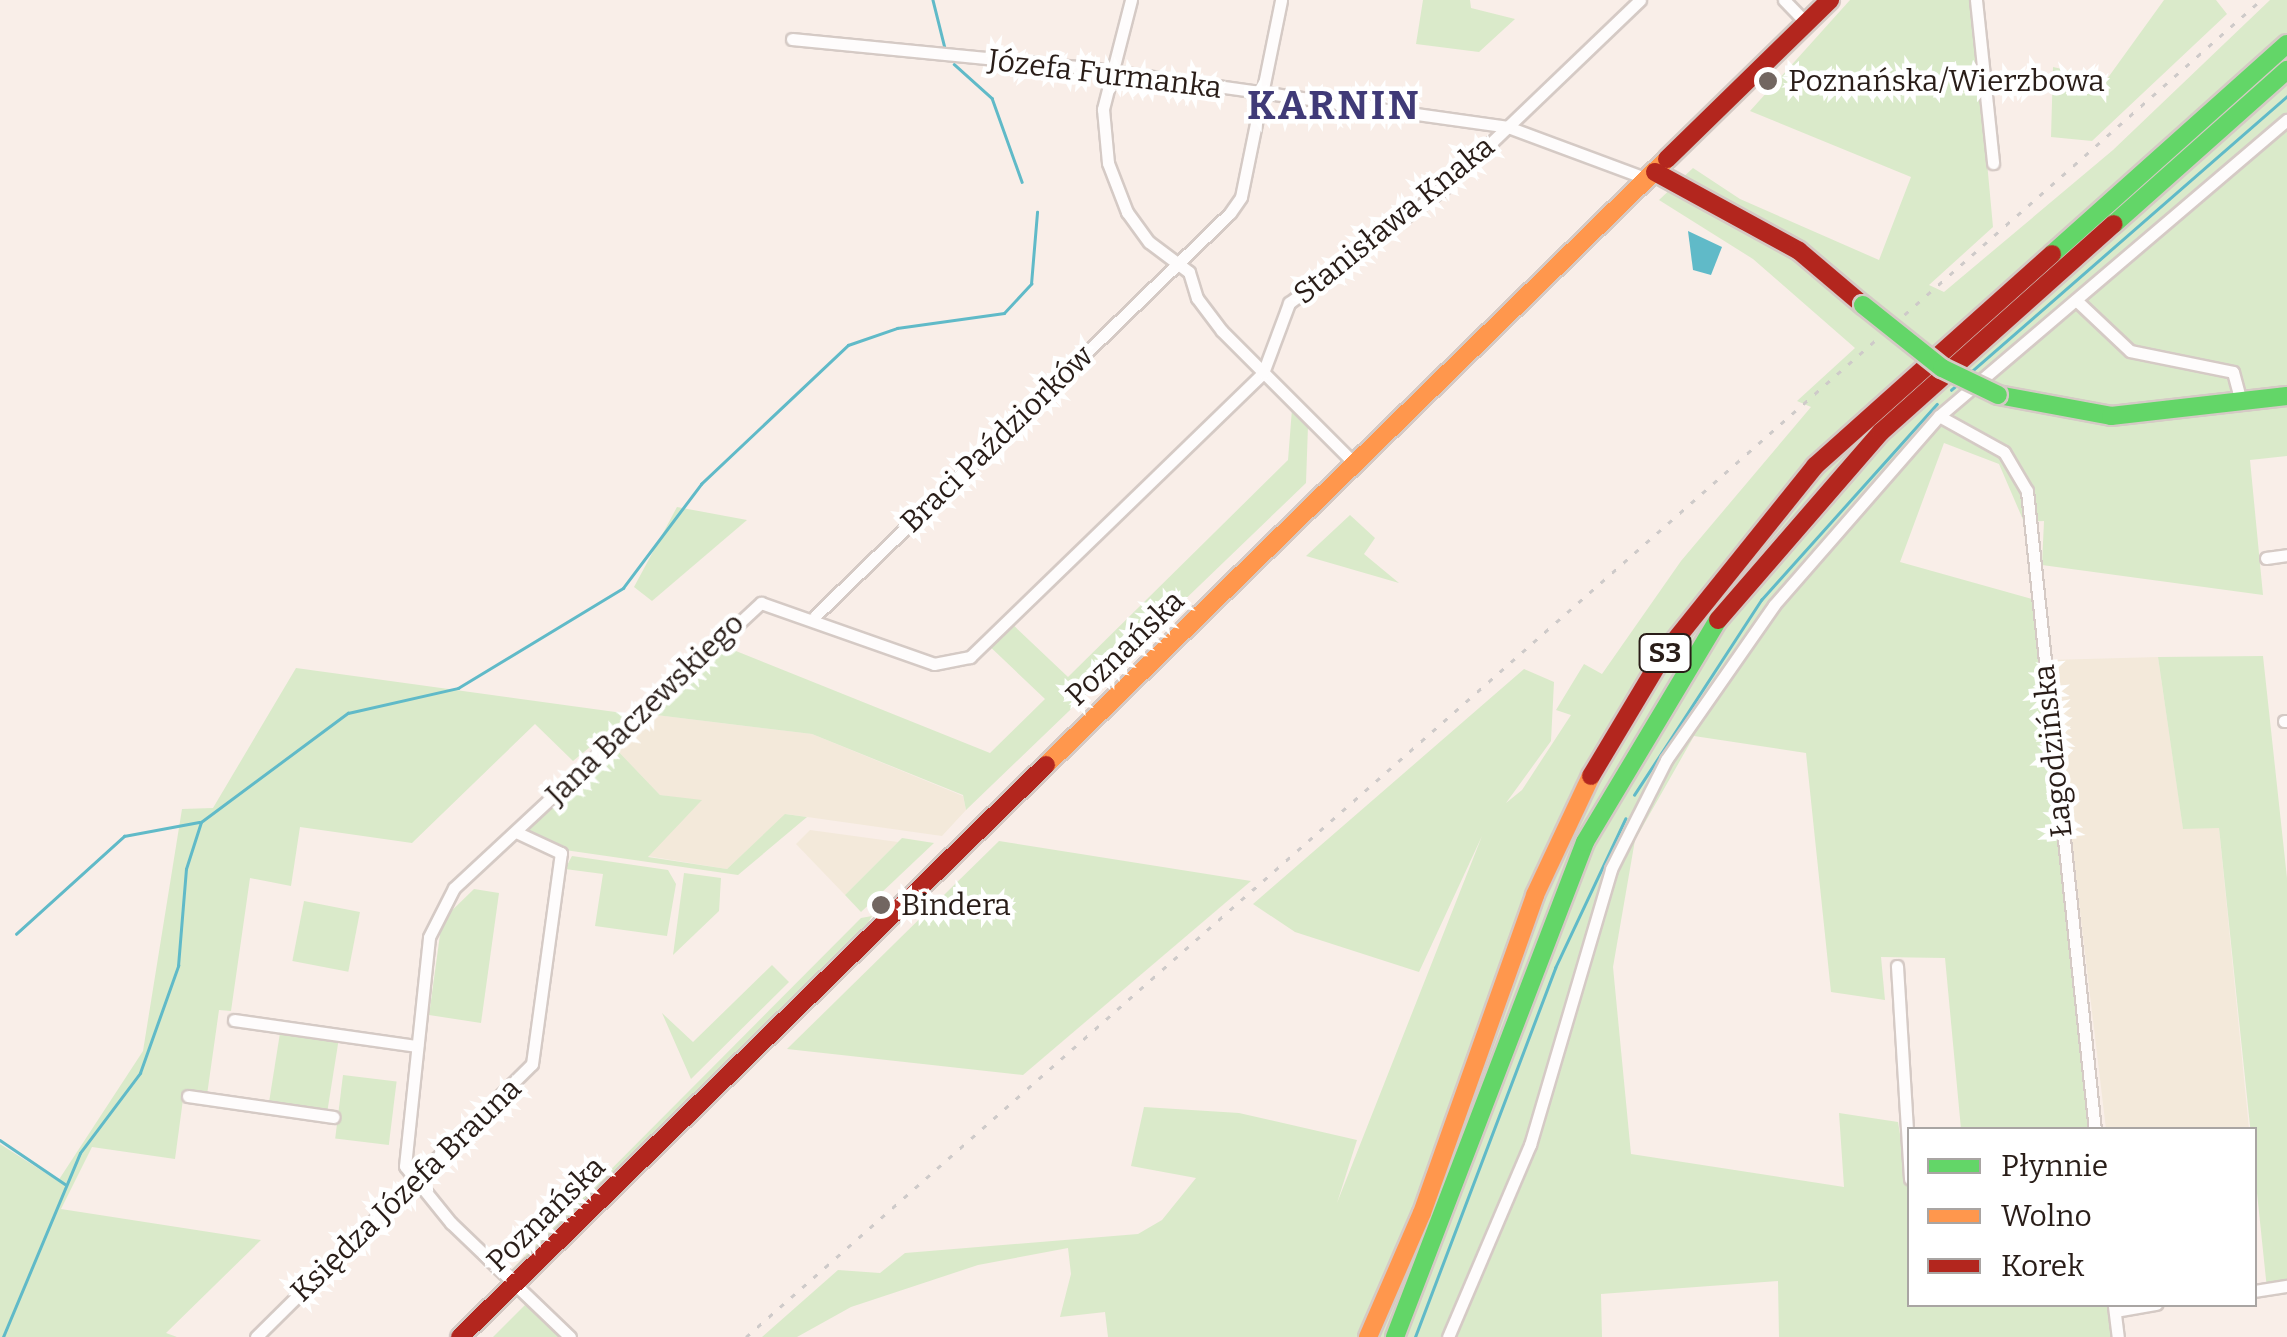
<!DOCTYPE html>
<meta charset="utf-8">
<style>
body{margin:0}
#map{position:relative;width:2287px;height:1337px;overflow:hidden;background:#f9eee8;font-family:Bitter,serif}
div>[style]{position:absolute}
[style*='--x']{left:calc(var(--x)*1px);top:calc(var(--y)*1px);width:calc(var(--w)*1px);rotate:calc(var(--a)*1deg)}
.industrial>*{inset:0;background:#f3e9da}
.green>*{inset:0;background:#daeaca;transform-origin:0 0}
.water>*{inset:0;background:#60bac8}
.stream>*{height:2.5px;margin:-1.25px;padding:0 1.25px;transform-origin:1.25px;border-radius:1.25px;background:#60bac8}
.roads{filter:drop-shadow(2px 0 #d5cac5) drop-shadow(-2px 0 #d5cac5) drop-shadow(0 2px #d5cac5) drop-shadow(0 -2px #d5cac5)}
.street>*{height:11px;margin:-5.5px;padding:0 5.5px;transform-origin:5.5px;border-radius:5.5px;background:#fefcfc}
.fast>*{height:18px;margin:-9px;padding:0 9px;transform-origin:9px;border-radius:9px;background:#63d668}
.slow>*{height:18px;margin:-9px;padding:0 9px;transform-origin:9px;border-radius:9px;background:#ff974d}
.jam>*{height:18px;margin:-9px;padding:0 9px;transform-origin:9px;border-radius:9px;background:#b3261e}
.rail>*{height:2.5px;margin-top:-1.25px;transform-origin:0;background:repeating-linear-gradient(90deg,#cecac9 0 5px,transparent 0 15px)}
.bridges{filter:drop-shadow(2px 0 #d5cac5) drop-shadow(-2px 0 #d5cac5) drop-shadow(0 2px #d5cac5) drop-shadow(0 -2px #d5cac5)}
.fast-bridge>*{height:18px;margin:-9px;padding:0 9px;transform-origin:9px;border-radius:9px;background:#63d668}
.dots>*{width:28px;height:28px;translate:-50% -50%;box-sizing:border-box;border:5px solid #fff;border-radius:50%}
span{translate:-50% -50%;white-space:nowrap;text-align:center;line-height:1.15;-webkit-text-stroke:9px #fff;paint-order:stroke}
.shield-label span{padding:2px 8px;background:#fff;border:2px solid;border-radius:8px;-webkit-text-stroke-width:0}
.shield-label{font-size:28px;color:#291d18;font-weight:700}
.street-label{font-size:30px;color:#291d18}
.poi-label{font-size:30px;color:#291d18}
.left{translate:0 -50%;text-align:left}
.district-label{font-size:40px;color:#403a77;font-weight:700;letter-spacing:2.5px}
.legend{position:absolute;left:1907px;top:1127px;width:350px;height:180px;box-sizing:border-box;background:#fff;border:2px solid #a9a5a3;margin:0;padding:12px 18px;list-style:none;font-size:30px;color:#291d18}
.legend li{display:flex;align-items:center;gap:20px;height:50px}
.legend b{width:50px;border:2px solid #a9a5a3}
</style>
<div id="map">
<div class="industrial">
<i style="clip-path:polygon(2158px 657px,2183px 828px,2219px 828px,2249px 1129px,2106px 1129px,2050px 660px)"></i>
<i style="clip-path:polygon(656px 715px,812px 734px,963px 796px,966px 810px,942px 836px,786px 814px,727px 869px,647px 856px,701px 801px,660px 795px,615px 748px)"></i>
<i style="clip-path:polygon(810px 830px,898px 842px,845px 895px,796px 844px)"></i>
</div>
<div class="green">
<i style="clip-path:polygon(1423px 0,1470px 0,1471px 8px,1515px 19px,1479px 52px,1416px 44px)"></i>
<i style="clip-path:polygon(1850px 0,1972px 0,1993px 227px,1929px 285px,1944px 292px,2113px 150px,2270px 0,2287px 0,2287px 456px,2250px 460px,2263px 595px,2042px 565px,2044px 521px,2024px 522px,1999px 464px,1944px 443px,1900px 562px,2032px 599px,2088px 1129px,1961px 1129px,1945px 958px,1881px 957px,1885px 1000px,1831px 992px,1806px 753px,1694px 736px,1635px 840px,1613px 967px,1631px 1154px,1844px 1187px,1839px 1113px,1898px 1122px,1909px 1188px,1910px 1304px,2108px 1305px,2112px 1337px,1779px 1337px,1778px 1281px,1601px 1294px,1602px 1337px,1108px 1337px,1105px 1312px,1060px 1317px,1071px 1274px,1068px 1248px,978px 1265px,851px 1307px,797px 1337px,762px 1337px,838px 1270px,880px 1273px,905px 1253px,1138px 1234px,1162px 1220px,1196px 1178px,1131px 1166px,1144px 1107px,1239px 1113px,1357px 1140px,1337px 1203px,1482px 836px,1419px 972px,1295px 932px,1253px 904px,1524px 669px,1554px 682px,1551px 741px,1506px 803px,1522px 790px,1571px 715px,1556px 710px,1584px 664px,1602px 674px,1681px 561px,1811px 407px,1797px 401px,1855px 348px,1753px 259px,1659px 200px,1693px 168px,1740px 199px,1879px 260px,1911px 177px,1750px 111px)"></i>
<i style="clip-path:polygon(2164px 0,2216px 0,2227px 14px,2092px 141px,2051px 137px,2053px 67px,2107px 79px)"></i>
<i style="clip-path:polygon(1292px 409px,1308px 426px,1306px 483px,966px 810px,963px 795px,812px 734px,656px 715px,633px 733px,716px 643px,990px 753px,1045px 699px,983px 640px,1009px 621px,1068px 677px,1288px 460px)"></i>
<i style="clip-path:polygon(677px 507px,747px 520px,652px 601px,634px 587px)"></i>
<i style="clip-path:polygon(1350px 515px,1375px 538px,1364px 554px,1399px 583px,1306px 556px)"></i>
<i style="clip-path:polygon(2263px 656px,2287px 878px,2287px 1286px,2267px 1289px,2219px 828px,2183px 829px,2158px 657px)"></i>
<i style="clip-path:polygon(296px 668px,630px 714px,573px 761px,535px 724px,412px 843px,300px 827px,291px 886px,250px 878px,231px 1011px,219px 1010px,207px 1095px,184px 1092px,175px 1159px,92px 1147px,61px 1209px,261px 1240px,166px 1333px,177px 1337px,0 1337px,0 1144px,58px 1181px,143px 1051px,182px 809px,213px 808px)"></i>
<i style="clip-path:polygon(615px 748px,660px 795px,702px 800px,648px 857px,727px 869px,785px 814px,807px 817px,738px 875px,558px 849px,525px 829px)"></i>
<i style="clip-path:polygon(902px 838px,934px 843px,861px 912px,845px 895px)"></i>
<i style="clip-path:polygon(999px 841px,1251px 881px,1023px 1075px,787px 1049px)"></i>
<i style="clip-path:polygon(572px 856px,668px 870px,676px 884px,667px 936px,595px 926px,603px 874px,565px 869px)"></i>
<i style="clip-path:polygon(684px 873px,721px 878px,719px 911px,673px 955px)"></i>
<i style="clip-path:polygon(474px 889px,499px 893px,481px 1023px,429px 1015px,442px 920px)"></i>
<i style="left:304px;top:901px;width:57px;height:61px;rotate:11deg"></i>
<i style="clip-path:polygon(872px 916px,861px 935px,516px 1271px,511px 1270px,861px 918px)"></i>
<i style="clip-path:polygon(772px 965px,789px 982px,691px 1079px,662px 1013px,693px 1042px)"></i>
<i style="left:280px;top:1033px;width:59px;height:72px;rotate:9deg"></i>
<i style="left:343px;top:1075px;width:54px;height:64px;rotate:7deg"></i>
<i style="clip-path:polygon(528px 1302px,563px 1337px,493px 1337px)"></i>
</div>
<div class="water">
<i style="clip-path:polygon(1688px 231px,1722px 247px,1711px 275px,1693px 270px)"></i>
</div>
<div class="stream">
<i style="--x:933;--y:0;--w:49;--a:76"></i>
<i style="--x:954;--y:64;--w:51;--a:41.8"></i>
<i style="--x:992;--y:98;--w:89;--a:70.3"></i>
<i style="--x:1972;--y:371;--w:418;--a:-41.1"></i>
<i style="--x:1951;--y:390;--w:11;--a:-41"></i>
<i style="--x:1634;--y:795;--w:233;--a:-56.9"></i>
<i style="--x:1761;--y:600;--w:263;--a:-48.1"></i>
<i style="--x:16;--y:934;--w:146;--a:-42.2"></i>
<i style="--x:124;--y:836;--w:76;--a:-10.6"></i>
<i style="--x:0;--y:1140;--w:78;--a:34.1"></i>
<i style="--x:3;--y:1337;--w:199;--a:-67.3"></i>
<i style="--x:80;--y:1153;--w:100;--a:-53.1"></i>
<i style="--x:140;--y:1073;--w:114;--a:-70.4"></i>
<i style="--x:178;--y:966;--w:97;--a:-85.3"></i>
<i style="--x:186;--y:869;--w:49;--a:-72.3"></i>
<i style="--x:201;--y:822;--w:183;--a:-36.6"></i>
<i style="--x:348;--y:713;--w:113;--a:-12.8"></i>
<i style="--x:458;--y:688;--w:193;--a:-31.2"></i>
<i style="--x:623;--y:588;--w:130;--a:-53.1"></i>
<i style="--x:701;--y:484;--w:202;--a:-43.4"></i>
<i style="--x:848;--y:345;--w:52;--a:-19.1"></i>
<i style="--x:897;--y:328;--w:108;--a:-8"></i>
<i style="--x:1004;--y:313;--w:40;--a:-47"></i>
<i style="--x:1031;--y:284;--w:72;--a:-85.2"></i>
<i style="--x:1415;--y:1337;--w:395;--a:-69.2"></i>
<i style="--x:1555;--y:968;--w:165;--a:-64.8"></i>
</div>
<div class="roads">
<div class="street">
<i style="--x:1131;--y:0;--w:113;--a:104.4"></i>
<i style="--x:1103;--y:109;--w:54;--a:84.7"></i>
<i style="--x:1108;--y:163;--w:53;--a:68.8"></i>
<i style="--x:1127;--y:212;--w:37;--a:54"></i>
<i style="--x:1149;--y:242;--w:50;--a:36.9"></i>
<i style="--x:1189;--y:272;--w:27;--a:73"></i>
<i style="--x:1197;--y:298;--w:41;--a:52.9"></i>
<i style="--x:1222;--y:331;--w:187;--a:45"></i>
<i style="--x:1784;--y:0;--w:33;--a:46"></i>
<i style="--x:1976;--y:0;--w:164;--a:84"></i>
<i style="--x:792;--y:39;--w:305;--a:5.6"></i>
<i style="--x:1096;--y:69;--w:416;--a:8"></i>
<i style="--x:1508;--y:127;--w:149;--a:20.4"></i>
<i style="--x:2076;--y:300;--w:74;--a:43.4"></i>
<i style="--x:2130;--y:351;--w:105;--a:11.5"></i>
<i style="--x:2233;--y:372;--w:31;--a:75"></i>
<i style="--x:1939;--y:416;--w:74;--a:29"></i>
<i style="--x:2004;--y:452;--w:45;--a:59.5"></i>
<i style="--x:2027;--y:491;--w:643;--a:83.93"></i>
<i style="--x:2266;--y:558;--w:21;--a:-8"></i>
<i style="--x:815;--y:616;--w:578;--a:-44.16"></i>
<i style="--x:1230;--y:213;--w:19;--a:-55"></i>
<i style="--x:1241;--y:197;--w:201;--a:-78.5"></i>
<i style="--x:2284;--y:721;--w:3;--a:0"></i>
<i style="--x:1897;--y:966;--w:213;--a:86.5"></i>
<i style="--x:234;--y:1020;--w:185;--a:8.1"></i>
<i style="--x:188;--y:1096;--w:147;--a:8.2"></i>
<i style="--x:2254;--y:1291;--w:33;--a:-9"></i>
<i style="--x:2114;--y:1306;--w:31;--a:83"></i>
<i style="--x:2115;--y:1311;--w:42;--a:-9.7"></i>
<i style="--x:256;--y:1337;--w:388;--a:-44.7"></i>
<i style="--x:532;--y:1064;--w:213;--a:-82.2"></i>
<i style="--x:561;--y:853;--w:50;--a:-155"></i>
<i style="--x:570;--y:1337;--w:165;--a:-136.2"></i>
<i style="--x:451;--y:1223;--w:73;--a:-128.9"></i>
<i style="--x:405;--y:1166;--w:230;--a:-84"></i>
<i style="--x:429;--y:937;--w:55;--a:-63"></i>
<i style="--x:454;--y:888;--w:419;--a:-42.9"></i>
<i style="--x:761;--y:603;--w:183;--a:19.4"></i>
<i style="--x:934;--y:664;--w:37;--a:-11"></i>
<i style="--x:970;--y:657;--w:408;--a:-44.1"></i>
<i style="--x:1263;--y:373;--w:75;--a:-69.6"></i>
<i style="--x:1289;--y:303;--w:194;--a:-36.6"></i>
<i style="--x:1445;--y:187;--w:270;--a:-43.8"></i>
<i style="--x:1448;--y:1337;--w:209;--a:-66.9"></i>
<i style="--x:1530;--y:1145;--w:288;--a:-73.6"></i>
<i style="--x:1611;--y:869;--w:122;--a:-63.2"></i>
<i style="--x:1666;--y:760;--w:189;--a:-55.1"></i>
<i style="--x:1774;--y:605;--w:251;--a:-48.9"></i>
<i style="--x:1939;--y:416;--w:457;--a:-40.4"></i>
</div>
<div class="fast">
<i style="--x:2114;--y:224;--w:232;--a:-41.7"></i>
<i style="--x:2052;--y:254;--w:315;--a:-41.8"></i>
<i style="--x:1998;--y:395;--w:115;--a:10.5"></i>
<i style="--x:2111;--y:416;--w:177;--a:-6.5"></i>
<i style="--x:1395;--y:1337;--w:530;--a:-69"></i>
<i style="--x:1585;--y:842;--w:259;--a:-59.1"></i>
</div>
<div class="slow">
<i style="--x:1046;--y:765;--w:868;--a:-44.3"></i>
<i style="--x:1368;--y:1337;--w:135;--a:-66.5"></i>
<i style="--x:1422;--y:1213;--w:337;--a:-70.4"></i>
<i style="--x:1535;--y:895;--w:132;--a:-64.8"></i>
</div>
<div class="jam">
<i style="--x:1667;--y:159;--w:228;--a:-44.3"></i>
<i style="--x:1655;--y:172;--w:164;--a:28.7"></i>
<i style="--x:1799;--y:251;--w:84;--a:40.2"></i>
<i style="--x:1718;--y:620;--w:249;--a:-49.1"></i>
<i style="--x:1881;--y:432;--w:312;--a:-41.8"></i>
<i style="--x:1591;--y:776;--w:142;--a:-59.1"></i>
<i style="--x:1664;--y:654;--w:241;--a:-51.2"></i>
<i style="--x:1815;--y:466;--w:318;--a:-41.8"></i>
<i style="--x:460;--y:1337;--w:819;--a:-44.31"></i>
</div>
</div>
<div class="rail">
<i style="--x:746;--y:1337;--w:2021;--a:-41.43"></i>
</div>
<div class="bridges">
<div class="fast-bridge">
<i style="--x:1863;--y:305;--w:101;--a:38.6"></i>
<i style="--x:1942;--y:368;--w:62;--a:25.7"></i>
</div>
</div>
<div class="dots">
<i style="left:1768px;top:81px;background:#726661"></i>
<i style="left:881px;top:905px;background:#726661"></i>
</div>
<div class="shield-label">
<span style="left:1665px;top:653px">S3</span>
</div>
<div class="street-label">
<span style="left:1105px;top:74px;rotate:7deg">Józefa Furmanka</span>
<span style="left:1394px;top:220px;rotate:-39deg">Stanisława Knaka</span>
<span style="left:997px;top:439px;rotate:-44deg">Braci Paździorków</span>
<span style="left:1125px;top:648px;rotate:-44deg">Poznańska</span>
<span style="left:645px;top:709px;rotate:-44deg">Jana Baczewskiego</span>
<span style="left:2053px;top:751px;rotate:-96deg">Łagodzińska</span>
<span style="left:406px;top:1190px;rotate:-44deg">Księdza Józefa Brauna</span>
<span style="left:546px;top:1214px;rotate:-44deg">Poznańska</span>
</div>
<div class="poi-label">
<span class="left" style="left:1788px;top:81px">Poznańska/Wierzbowa</span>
<span class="left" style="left:901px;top:905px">Bindera</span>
</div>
<div class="district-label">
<span style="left:1334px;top:106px">KARNIN</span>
</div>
<ul class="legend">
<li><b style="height:12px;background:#63d668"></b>Płynnie</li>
<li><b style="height:12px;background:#ff974d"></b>Wolno</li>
<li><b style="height:12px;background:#b3261e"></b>Korek</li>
</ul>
</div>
